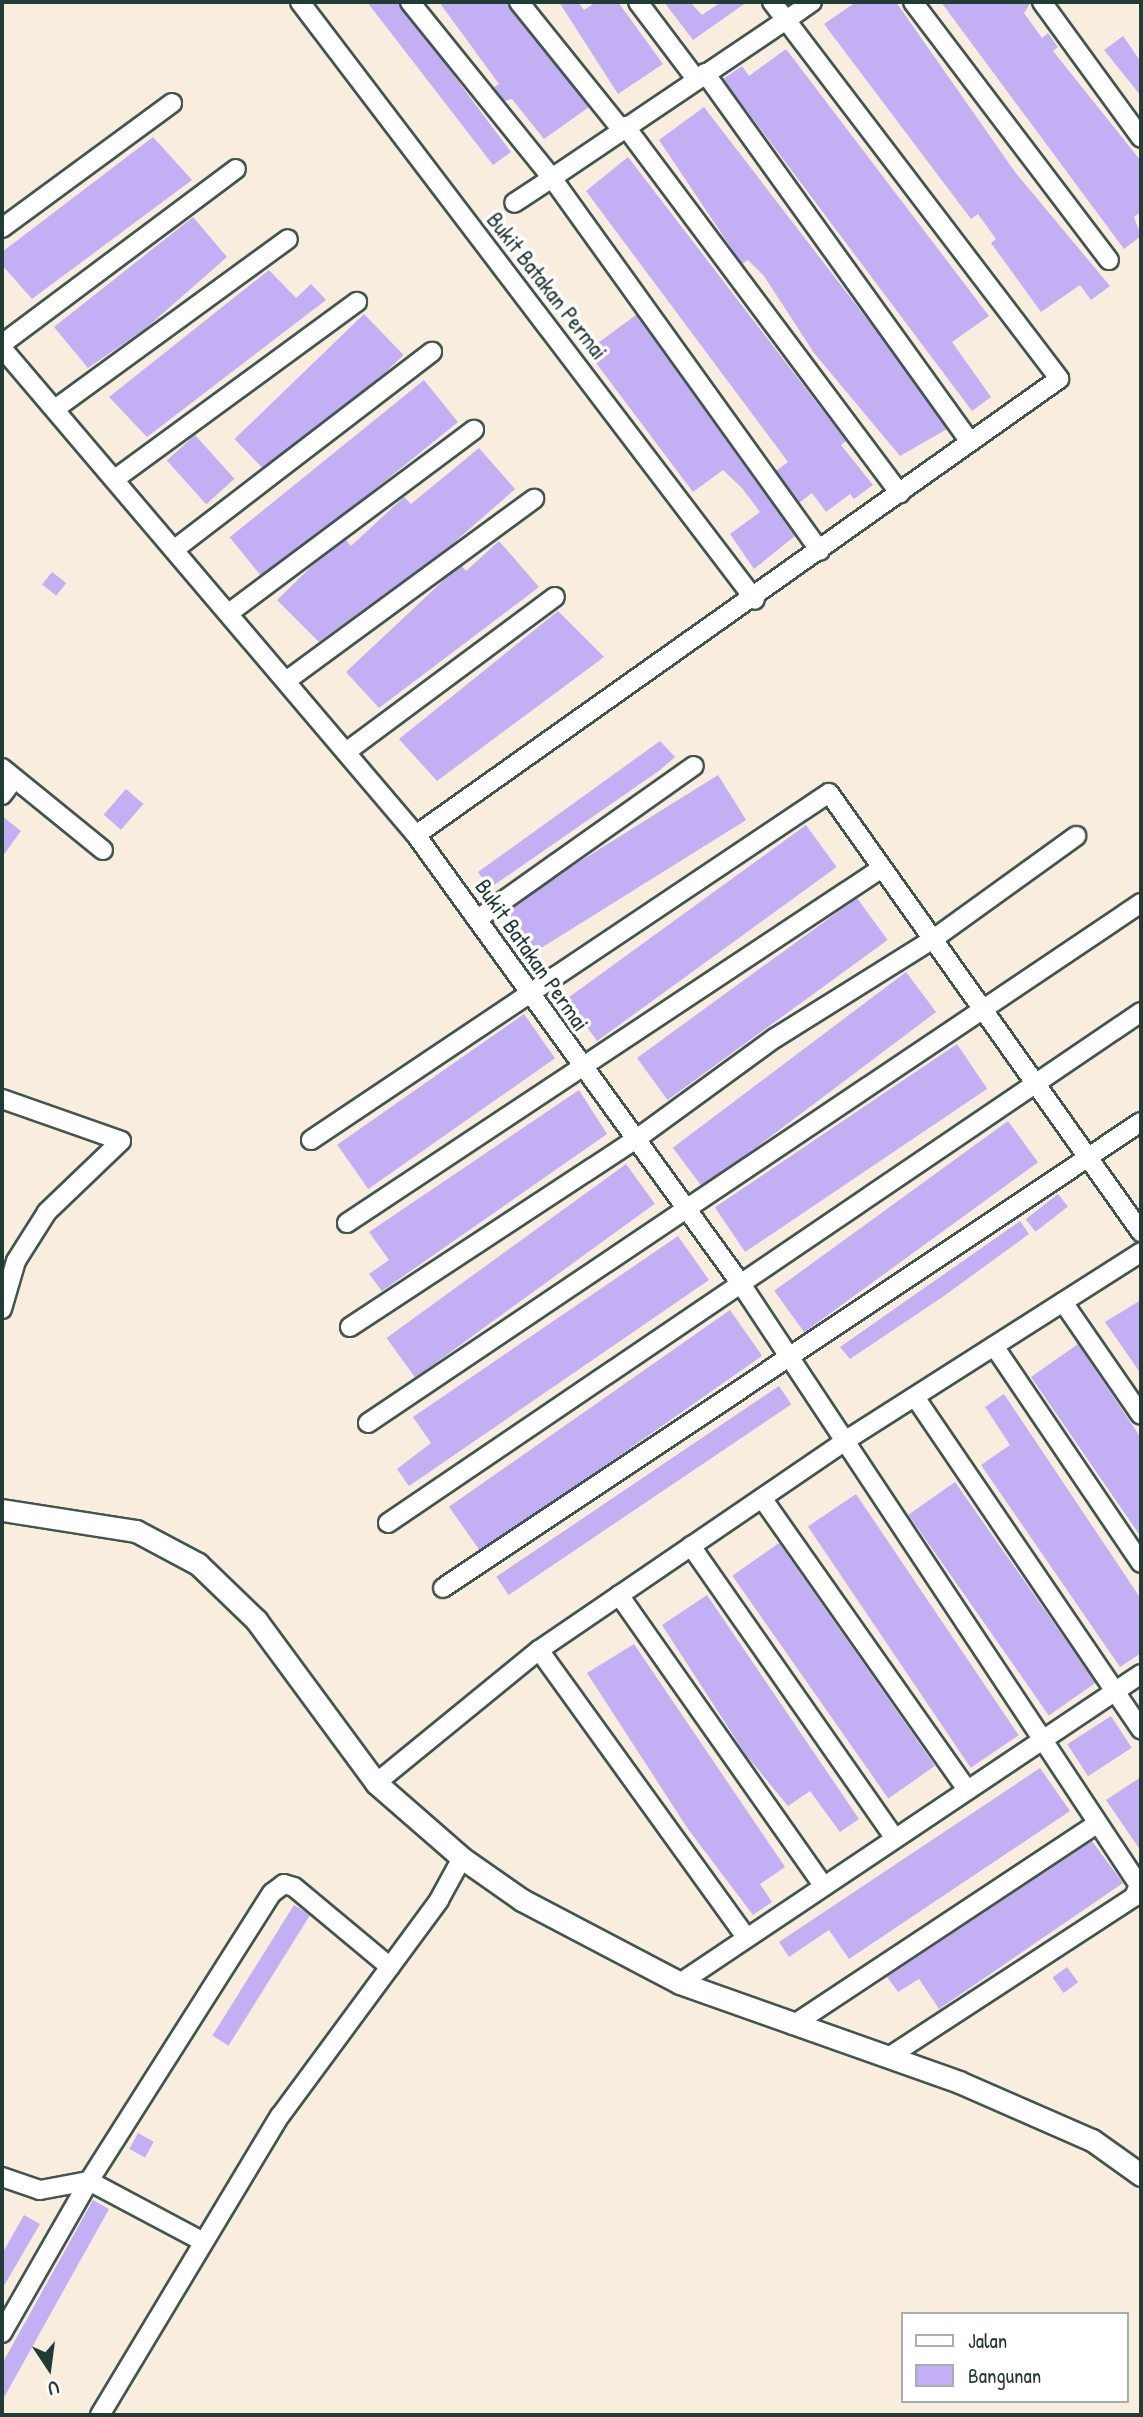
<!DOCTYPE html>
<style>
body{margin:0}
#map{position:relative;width:1143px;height:2417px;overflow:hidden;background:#f9edde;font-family:"Patrick Hand",sans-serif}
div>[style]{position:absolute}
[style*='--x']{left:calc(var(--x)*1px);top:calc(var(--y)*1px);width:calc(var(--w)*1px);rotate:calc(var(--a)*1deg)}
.building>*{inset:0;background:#c3aff4;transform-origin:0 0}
.roads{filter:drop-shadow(2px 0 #40574e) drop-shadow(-2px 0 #40574e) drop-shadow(0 2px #40574e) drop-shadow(0 -2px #40574e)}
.minor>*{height:18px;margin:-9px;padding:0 9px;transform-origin:9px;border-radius:9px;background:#fff}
.tertiary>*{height:21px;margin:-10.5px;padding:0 10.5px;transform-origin:10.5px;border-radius:10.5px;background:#fff}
span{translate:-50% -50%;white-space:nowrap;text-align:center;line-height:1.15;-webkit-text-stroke:7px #fff;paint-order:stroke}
.street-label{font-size:23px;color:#1f3d34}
.frame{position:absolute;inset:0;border:4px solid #1f3d34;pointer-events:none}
.legend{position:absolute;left:901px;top:2312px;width:228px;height:91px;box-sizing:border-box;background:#fff;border:2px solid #a5b1ae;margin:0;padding:9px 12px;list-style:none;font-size:21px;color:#1f3d34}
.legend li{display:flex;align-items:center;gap:14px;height:35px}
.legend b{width:35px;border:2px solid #a5b1ae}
.north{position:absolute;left:14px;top:2333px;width:70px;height:70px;-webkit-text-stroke:5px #fff;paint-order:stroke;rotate:167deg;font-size:19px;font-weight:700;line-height:28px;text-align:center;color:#1f3d34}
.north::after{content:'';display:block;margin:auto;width:24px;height:32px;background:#1f3d34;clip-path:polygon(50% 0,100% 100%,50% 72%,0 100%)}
</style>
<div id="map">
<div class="building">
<i style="clip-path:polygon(367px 2px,399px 2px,511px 152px,493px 165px)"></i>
<i style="clip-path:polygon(439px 2px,507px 2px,589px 107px,544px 139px,512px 99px,504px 101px,494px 87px,499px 84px)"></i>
<i style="clip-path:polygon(559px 2px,578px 2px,584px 10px,596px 2px,618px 2px,663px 64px,618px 94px)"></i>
<i style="clip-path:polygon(664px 2px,690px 2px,702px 15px,721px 2px,747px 2px,693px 40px)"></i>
<i style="clip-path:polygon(856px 2px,896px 2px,1015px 172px,1110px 286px,1091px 300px,1080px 285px,1041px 312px,991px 243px,996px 239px,978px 214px,971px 219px,824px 24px)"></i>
<i style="clip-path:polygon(941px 2px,1031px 2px,1024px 13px,1042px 38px,1048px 33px,1058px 47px,1053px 51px,1141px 161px,1141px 212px,1134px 217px,1141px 236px,1124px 249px)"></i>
<i style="clip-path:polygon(1123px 36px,1141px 62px,1141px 96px,1104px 50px)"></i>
<i style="clip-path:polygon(786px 49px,989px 316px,952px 342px,991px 397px,972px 411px,723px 79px,742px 66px,749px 76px)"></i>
<i style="clip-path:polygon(704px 107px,870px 323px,947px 429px,900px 456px,814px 353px,764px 276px,748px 260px,742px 264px,659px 140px)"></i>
<i style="clip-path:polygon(153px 137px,192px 180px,32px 299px,2px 265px,2px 252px)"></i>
<i style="clip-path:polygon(628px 157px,846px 441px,841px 445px,873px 485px,854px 499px,850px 494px,826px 512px,812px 493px,799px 503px,776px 471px,788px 462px,586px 191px)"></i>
<i style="clip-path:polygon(193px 217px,227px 257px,145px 329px,88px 368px,54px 327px)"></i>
<i style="clip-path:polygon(269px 270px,296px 298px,311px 284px,326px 300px,147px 437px,109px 397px)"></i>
<i style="left:364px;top:314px;width:57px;height:180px;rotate:46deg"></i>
<i style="clip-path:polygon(636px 315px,795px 536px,754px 569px,730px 534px,760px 512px,742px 488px,723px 470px,693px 492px,587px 351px)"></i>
<i style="left:424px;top:380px;width:54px;height:250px;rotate:51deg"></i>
<i style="left:195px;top:435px;width:59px;height:38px;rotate:48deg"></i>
<i style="clip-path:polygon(479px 448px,515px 489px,449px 547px,319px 642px,277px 600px,313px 565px,346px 540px,351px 546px,404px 497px,411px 504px)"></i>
<i style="clip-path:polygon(499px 541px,539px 587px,379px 708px,346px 672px,446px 578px,462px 566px,466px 571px)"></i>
<i style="left:52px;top:572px;width:18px;height:16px;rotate:38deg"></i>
<i style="clip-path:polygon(558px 611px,604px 657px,437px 781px,399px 739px)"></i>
<i style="clip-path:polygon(660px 741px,675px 757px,660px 770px,490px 888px,478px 872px)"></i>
<i style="left:718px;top:775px;width:53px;height:254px;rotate:58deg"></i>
<i style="left:126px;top:789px;width:23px;height:34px;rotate:41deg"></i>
<i style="clip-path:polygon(2px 816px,21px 831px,2px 857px)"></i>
<i style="left:806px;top:825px;width:52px;height:296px;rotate:54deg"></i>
<i style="left:857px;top:898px;width:52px;height:272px;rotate:54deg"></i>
<i style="left:906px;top:972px;width:50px;height:292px;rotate:53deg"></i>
<i style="left:524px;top:1014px;width:54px;height:228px;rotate:55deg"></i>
<i style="left:957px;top:1044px;width:54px;height:292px;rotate:56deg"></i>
<i style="clip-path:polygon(579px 1090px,607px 1134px,382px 1291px,369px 1274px,389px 1260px,369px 1232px)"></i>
<i style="left:1008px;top:1121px;width:51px;height:289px;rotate:54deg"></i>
<i style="left:626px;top:1164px;width:49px;height:296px;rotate:54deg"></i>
<i style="left:1058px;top:1194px;width:16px;height:41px;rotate:52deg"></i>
<i style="clip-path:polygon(1020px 1221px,1029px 1234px,944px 1296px,850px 1359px,840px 1347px)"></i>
<i style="clip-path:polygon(678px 1236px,709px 1280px,409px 1486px,397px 1469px,431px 1443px,413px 1417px)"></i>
<i style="clip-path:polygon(1141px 1300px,1141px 1374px,1105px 1322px)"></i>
<i style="left:730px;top:1310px;width:56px;height:343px;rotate:55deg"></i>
<i style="clip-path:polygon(1078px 1344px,1141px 1438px,1141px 1537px,1031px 1377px)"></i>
<i style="left:779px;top:1386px;width:22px;height:341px;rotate:56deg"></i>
<i style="clip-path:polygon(1004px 1394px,1141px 1599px,1141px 1653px,1120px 1667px,981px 1465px,1010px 1445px,985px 1407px)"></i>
<i style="left:955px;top:1482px;width:245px;height:57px;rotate:55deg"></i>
<i style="left:856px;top:1494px;width:291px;height:58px;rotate:56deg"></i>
<i style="left:779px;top:1543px;width:272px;height:57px;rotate:55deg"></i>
<i style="clip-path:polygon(707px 1595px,859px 1819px,840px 1832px,810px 1791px,788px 1806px,746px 1755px,662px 1625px)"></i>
<i style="clip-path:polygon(634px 1644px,785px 1867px,760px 1884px,772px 1902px,753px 1915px,688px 1829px,587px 1673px)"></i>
<i style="left:1111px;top:1716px;width:38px;height:52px;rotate:57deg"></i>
<i style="clip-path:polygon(1040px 1768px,1070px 1811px,849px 1959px,829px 1930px,789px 1957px,779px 1942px)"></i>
<i style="clip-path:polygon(1141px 1777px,1141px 1851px,1106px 1800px)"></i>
<i style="clip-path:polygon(1092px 1841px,1123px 1883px,939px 2009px,919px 1979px,898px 1992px,887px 1977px)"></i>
<i style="left:294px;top:1905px;width:19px;height:154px;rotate:32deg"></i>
<i style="left:1067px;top:1967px;width:19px;height:18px;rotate:54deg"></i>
<i style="left:138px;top:2133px;width:18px;height:18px;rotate:29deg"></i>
<i style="clip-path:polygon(93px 2200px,109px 2209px,2px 2401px,2px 2364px)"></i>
<i style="clip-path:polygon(24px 2215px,40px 2224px,2px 2289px,2px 2254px)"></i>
</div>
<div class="roads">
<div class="minor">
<i style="--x:300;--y:2;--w:751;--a:52.73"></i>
<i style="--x:410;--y:2;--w:226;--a:51.1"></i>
<i style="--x:552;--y:178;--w:45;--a:146.7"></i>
<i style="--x:519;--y:2;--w:163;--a:51.2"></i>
<i style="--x:638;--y:2;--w:96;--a:53"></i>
<i style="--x:772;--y:2;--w:23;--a:52"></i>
<i style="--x:786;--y:20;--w:282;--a:146"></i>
<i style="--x:552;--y:178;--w:459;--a:54.3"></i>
<i style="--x:812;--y:2;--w:32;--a:145"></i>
<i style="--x:786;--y:20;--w:451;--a:52.7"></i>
<i style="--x:1059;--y:379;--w:788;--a:144.66"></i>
<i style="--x:416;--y:835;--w:554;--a:54.1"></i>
<i style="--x:741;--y:1284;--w:721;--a:56.49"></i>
<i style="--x:1139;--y:1885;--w:13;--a:113"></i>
<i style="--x:1134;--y:1897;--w:289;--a:146.9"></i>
<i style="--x:913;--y:2;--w:324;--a:52.8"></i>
<i style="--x:1042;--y:2;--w:168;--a:53.9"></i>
<i style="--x:705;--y:73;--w:453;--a:54.3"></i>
<i style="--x:625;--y:126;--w:459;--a:53.2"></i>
<i style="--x:2;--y:228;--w:211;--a:-36.3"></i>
<i style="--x:2;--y:344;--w:292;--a:-36.8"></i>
<i style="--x:2;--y:348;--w:639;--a:49.63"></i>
<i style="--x:55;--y:409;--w:288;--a:-36.1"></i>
<i style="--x:115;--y:479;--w:300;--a:-36.2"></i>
<i style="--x:175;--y:549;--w:324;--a:-37.5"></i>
<i style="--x:229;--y:613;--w:306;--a:-36.8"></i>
<i style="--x:286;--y:681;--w:308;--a:-36.3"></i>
<i style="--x:346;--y:752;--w:260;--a:-36.6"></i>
<i style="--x:2;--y:768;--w:130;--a:39.1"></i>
<i style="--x:2;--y:795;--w:20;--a:-53"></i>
<i style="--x:479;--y:918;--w:263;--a:-35.3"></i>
<i style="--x:2;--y:1099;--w:126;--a:19.4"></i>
<i style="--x:121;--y:1141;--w:103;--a:136.2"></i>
<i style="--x:47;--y:1212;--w:58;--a:122.3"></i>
<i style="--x:16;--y:1261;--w:50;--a:106.3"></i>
<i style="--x:311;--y:1140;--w:623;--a:-33.82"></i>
<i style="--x:829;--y:793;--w:539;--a:54.6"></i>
<i style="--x:347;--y:1223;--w:642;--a:-33.57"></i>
<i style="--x:1063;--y:1302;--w:137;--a:55.4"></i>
<i style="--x:350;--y:1327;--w:341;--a:-33.3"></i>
<i style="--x:635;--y:1140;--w:173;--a:-36.1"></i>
<i style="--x:775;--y:1038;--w:185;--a:-32"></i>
<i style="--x:932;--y:940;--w:178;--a:-35.8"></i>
<i style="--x:994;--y:1346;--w:262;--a:55.9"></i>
<i style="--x:915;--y:1397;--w:402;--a:55.8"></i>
<i style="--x:368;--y:1423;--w:932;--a:-33.93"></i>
<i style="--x:762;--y:1498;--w:355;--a:54.9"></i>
<i style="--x:388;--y:1523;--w:910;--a:-34.16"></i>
<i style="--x:691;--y:1546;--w:355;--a:55.1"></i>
<i style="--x:443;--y:1588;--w:839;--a:-33.73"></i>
<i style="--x:619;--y:1595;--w:355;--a:54.9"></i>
<i style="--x:539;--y:1650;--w:354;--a:54.2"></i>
<i style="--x:376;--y:1783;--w:210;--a:-39.2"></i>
<i style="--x:539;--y:1650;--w:378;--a:-34.3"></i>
<i style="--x:851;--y:1437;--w:344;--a:-32.5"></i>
<i style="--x:680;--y:1983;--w:555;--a:-33.83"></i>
<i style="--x:793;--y:2025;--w:364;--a:-33.5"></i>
<i style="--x:2;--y:2177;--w:40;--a:18.9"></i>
<i style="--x:40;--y:2190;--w:50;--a:-10.4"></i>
<i style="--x:89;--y:2181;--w:128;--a:28"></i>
<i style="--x:2;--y:2333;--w:175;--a:-60.2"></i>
<i style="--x:89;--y:2181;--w:341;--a:-57.6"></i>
<i style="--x:272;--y:1893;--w:15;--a:-37"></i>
<i style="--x:284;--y:1884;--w:10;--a:17"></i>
<i style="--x:294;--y:1887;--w:125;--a:39.8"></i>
<i style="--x:100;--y:2415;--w:349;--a:-59"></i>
<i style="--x:280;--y:2116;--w:268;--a:-53.6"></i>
<i style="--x:439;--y:1900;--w:48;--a:-61.3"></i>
</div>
<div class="tertiary">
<i style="--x:2;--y:1510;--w:136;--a:8.9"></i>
<i style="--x:136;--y:1531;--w:70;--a:28"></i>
<i style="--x:198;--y:1564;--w:81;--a:44"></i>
<i style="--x:256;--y:1620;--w:202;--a:53.6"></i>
<i style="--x:376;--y:1783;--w:114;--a:41.1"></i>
<i style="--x:462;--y:1858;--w:73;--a:35"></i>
<i style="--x:522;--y:1900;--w:178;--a:27.7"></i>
<i style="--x:680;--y:1983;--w:296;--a:19.5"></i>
<i style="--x:959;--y:2082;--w:145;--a:23.6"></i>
<i style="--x:1092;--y:2140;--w:60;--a:35.5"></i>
</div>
</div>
<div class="street-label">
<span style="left:547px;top:286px;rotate:52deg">Bukit Batakan Permai</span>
<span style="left:532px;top:955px;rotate:55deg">Bukit Batakan Permai</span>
</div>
<div class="frame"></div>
<ul class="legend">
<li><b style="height:9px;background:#fff"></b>Jalan</li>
<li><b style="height:19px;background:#c3aff4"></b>Bangunan</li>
</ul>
<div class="north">U</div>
</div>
